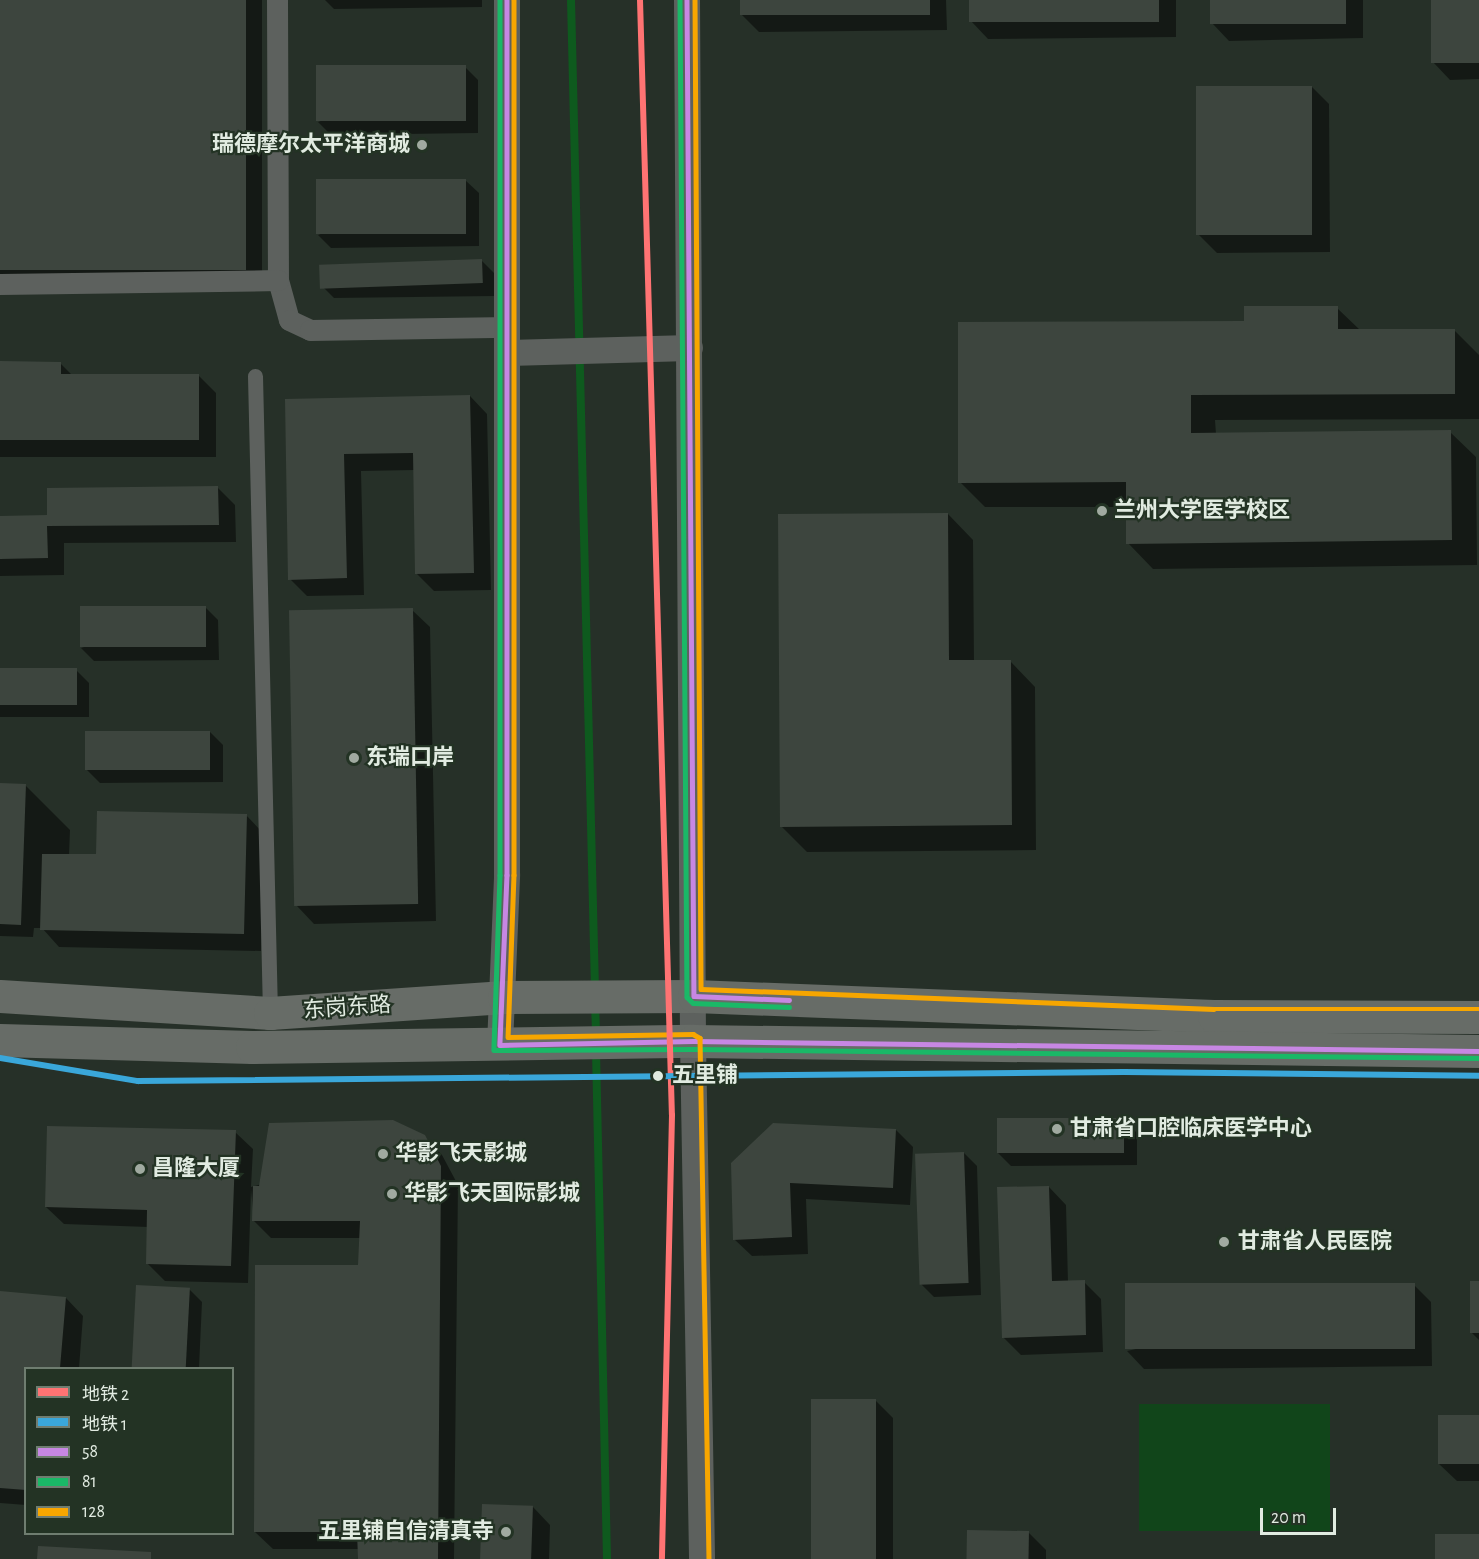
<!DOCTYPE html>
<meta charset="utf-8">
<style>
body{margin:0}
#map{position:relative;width:1479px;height:1559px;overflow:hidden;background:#263028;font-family:"Alegreya Sans","Noto Sans SC",sans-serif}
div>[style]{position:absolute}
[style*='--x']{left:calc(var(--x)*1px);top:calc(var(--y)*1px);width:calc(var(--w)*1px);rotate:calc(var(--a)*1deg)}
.green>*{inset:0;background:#11451a;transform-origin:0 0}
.shadow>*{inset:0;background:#0007;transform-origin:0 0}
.stream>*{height:8px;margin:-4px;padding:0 4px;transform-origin:4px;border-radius:4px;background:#0e5a1e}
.building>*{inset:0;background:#3d453e;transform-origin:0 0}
.pedestrian>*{height:15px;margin:-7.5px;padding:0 7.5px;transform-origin:7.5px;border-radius:7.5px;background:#5d615e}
.minor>*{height:21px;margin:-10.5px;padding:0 10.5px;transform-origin:10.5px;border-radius:10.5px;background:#5d615e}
.tertiary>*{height:26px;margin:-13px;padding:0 13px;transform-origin:13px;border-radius:13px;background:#5d615e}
.primary>*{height:33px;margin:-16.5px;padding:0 16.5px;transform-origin:16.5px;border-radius:16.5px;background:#676c67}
.bus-1>*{height:4.5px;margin:-2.25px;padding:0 2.25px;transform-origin:2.25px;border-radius:2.25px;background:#c787e3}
.bus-2>*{height:4.5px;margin:-2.25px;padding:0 2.25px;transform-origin:2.25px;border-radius:2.25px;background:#1ab867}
.bus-3>*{height:4.5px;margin:-2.25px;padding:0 2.25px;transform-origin:2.25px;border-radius:2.25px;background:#f7a600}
.metro-1>*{height:6px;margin:-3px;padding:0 3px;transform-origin:3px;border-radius:3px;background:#ff7373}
.metro-2>*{height:6px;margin:-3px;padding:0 3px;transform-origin:3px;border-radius:3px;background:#3aa7da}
.dots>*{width:16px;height:16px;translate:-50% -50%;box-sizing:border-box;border:3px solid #233324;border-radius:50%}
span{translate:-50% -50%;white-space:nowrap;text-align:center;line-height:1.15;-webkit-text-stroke:4.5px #233324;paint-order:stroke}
.poi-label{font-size:22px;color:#e1ebe1;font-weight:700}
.right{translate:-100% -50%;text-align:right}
.left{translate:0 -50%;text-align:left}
.street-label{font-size:22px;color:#e1ebe1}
.stop-label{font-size:22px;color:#e1ebe1;font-weight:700}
.legend{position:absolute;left:24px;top:1367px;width:210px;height:168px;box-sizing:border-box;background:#233324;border:2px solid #6f7d70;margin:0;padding:8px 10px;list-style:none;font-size:18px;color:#e1ebe1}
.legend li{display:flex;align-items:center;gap:12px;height:30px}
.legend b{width:30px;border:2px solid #6f7d70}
.scale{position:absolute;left:1260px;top:1508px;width:76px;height:27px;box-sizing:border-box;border:3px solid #e1ebe1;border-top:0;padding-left:8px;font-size:18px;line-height:21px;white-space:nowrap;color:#e1ebe1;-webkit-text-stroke:4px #233324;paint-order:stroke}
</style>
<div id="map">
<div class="green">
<i style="left:1330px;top:1404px;width:127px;height:191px;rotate:90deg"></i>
</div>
<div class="shadow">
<i style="left:0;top:0;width:262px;height:287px"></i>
<i style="clip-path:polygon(325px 0,482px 0,482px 7px,334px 9px)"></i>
<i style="clip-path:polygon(741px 0,946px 0,947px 30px,759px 32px,741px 14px)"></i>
<i style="clip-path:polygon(971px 0,1176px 0,1176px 37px,988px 39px,971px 21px)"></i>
<i style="clip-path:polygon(1211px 0,1363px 0,1363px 38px,1229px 41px,1212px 23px)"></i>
<i style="clip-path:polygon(1433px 0,1479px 0,1479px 79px,1450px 80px,1433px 62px)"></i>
<i style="clip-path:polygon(465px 67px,478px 80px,478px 133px,331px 135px,318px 122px)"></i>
<i style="clip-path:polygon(1312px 87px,1329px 104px,1330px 252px,1217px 253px,1199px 235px)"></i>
<i style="clip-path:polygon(465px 180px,479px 193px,479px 246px,331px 248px,318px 235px)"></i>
<i style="clip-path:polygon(482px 261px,495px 274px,495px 296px,334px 298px,321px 285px)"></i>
<i style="clip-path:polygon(1337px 308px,1360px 330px,1454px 330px,1479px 355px,1479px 419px,1215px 420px,1216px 434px,1450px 432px,1476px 457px,1477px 565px,1153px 569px,1128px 543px,1128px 507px,985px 507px,960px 482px)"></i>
<i style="clip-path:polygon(0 363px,60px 363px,72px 375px,198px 375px,216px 393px,216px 457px,0 457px)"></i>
<i style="clip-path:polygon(470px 396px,487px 414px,491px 590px,434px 591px,417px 574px,415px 470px,361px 471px,364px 595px,307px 596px,290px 579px,286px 400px)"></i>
<i style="clip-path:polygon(218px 488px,235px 505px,236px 542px,64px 543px,64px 575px,0 576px,0 517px,49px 517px)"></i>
<i style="clip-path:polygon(948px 514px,973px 540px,974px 662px,1010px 661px,1035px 687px,1036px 850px,807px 852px,781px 826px)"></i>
<i style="clip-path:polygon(205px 607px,218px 620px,219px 660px,94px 661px,81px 648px)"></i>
<i style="clip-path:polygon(412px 610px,430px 627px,436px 921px,314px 924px,297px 906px)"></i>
<i style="clip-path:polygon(0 670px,76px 670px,89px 683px,89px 717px,0 717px)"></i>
<i style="clip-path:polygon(210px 732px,223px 745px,223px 782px,100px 783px,87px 770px)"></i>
<i style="clip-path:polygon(0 785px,25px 785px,70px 830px,69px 856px,98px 856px,246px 815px,263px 833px,261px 951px,59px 947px,42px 928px,34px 928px,33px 937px,0 936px)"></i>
<i style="clip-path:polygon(1124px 1120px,1137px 1133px,1137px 1165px,1011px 1166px,998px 1153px)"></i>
<i style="clip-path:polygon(896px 1130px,913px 1147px,910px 1205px,806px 1199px,808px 1254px,752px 1256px,734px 1239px,732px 1164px)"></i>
<i style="clip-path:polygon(235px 1132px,253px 1149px,251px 1187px,424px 1137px,442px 1155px,458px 1185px,454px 1559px,360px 1559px,359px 1549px,273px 1549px,255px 1532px,359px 1267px,361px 1238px,271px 1238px,254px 1221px,251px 1190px,248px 1283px,165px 1281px,147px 1263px,148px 1227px,64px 1224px,46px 1207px)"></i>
<i style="clip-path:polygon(964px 1153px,977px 1166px,981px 1295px,934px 1297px,921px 1284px)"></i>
<i style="clip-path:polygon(1049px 1187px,1066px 1205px,1068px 1282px,1084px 1282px,1101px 1299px,1103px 1352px,1021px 1355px,1003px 1337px)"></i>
<i style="clip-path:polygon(1479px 1283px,1479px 1340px,1471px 1332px)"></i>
<i style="clip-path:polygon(1414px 1285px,1431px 1302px,1432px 1366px,1144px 1369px,1127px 1351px)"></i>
<i style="clip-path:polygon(138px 1287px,189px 1289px,202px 1302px,199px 1368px,134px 1368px)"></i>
<i style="clip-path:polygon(0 1293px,66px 1298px,83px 1316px,79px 1368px,26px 1368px,26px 1505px,0 1503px)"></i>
<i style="clip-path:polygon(876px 1401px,893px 1418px,893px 1559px,812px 1559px)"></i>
<i style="clip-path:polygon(1479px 1417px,1479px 1481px,1457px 1481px,1439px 1464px)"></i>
<i style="clip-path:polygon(533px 1507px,550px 1525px,549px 1559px,481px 1559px)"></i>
<i style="clip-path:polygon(1029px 1533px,1046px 1550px,1046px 1559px,967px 1559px)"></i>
</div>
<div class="stream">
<i style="--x:571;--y:0;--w:988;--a:88.61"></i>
<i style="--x:595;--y:1003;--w:33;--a:88"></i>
<i style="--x:596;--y:1051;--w:508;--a:88.76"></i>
</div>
<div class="building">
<i style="left:0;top:0;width:246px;height:270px"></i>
<i style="left:740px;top:0;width:190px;height:15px"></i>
<i style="left:969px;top:0;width:190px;height:22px"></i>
<i style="left:1210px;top:0;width:136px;height:24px"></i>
<i style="left:1431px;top:0;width:48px;height:63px"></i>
<i style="left:466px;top:65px;width:56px;height:150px;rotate:90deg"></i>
<i style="left:1312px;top:86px;width:149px;height:116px;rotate:90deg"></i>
<i style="left:466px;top:179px;width:55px;height:150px;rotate:90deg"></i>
<i style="left:482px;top:259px;width:24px;height:163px;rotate:88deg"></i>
<i style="clip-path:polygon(1244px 306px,1338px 306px,1338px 329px,1455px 329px,1455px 394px,1191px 395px,1191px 433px,1451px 430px,1452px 540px,1126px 544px,1126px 482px,958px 483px,958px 322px,1244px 321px)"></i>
<i style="clip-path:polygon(0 361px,61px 362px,61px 374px,199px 374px,199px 440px,0 440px)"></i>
<i style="clip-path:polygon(470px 395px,474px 573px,415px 574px,413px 453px,344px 454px,347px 578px,288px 580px,285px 399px)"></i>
<i style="clip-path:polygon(218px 486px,219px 525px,47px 526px,48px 558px,0 559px,0 516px,47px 515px,47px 488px)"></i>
<i style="clip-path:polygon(948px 513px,949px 660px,1011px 660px,1012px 825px,780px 827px,778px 514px)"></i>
<i style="left:206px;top:606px;width:41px;height:126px;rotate:90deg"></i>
<i style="left:413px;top:608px;width:296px;height:124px;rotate:89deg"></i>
<i style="left:0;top:668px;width:77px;height:37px"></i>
<i style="left:210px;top:731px;width:39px;height:125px;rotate:90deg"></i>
<i style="clip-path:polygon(0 783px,26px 784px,21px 925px,0 924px)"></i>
<i style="clip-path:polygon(97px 811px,247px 814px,244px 934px,40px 930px,42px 854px,96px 854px)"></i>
<i style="left:1124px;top:1118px;width:35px;height:127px;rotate:90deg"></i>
<i style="clip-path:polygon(393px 1120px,425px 1135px,441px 1166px,438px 1559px,358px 1559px,357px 1532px,254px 1532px,255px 1265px,358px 1265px,360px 1221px,252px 1221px,253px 1186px,259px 1186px,269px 1123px)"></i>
<i style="clip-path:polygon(773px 1123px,896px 1129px,893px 1188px,790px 1183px,792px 1237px,733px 1240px,731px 1163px)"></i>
<i style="clip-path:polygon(47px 1126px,236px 1130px,231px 1266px,146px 1264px,147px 1210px,45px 1207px)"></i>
<i style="left:964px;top:1152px;width:131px;height:49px;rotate:88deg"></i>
<i style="clip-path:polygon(1049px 1186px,1052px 1281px,1085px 1280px,1086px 1335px,1002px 1338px,997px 1187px)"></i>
<i style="left:1470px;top:1281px;width:9px;height:52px"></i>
<i style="left:1415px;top:1283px;width:66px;height:290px;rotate:90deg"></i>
<i style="left:136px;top:1285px;width:54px;height:83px;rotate:3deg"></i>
<i style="clip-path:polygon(0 1291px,66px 1297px,60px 1368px,26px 1368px,26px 1490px,0 1488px)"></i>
<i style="left:811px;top:1399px;width:65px;height:160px"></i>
<i style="left:1438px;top:1415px;width:41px;height:49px"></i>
<i style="left:482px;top:1504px;width:51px;height:55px;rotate:2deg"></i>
<i style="left:967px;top:1530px;width:62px;height:29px;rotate:1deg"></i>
<i style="left:1479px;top:1534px;width:25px;height:44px;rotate:90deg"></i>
<i style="clip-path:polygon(38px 1546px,151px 1552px,151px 1559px,37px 1559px)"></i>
</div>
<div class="pedestrian">
<i style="--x:255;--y:376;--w:637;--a:88.65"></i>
</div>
<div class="minor">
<i style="--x:277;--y:0;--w:280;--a:89.8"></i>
<i style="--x:278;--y:280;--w:41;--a:74.6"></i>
<i style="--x:289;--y:320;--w:23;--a:25"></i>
<i style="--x:310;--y:330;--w:199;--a:-0.9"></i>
<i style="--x:0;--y:284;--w:278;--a:-0.8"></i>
</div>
<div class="tertiary">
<i style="--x:687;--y:0;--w:1041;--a:89.67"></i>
<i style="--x:693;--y:1041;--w:518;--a:89"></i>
<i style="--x:509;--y:353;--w:181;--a:-1.6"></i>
<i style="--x:500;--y:1045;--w:170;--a:-87.6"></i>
<i style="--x:507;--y:875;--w:875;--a:-90"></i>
</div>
<div class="primary">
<i style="--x:0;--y:996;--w:271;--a:3.6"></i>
<i style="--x:270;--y:1013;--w:235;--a:-3.9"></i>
<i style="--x:504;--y:997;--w:190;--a:-0.3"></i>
<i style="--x:694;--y:996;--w:520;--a:2.2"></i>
<i style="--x:1214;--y:1016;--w:265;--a:0.2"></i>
<i style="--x:0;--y:1040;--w:252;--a:1.6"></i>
<i style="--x:252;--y:1047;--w:441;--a:-0.8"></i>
<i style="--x:693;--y:1041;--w:786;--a:0.73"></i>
</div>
<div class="bus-1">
<i style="--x:507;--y:0;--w:875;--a:90"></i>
<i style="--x:507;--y:875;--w:170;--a:92.4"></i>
<i style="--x:500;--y:1045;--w:193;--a:-1.2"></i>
<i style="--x:693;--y:1041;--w:786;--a:0.73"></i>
<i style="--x:687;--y:0;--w:996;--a:89.6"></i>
<i style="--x:694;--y:996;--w:95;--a:2.4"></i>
</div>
<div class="bus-2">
<i style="--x:500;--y:0;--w:875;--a:90"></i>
<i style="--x:500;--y:875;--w:175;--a:92"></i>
<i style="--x:494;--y:1050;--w:199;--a:-0.3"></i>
<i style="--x:693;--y:1049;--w:786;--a:0.66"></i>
<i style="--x:680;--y:0;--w:997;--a:89.6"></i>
<i style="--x:687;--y:997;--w:8;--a:45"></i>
<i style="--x:693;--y:1003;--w:96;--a:2.4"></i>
</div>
<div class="bus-3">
<i style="--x:514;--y:0;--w:875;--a:90"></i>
<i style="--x:514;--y:875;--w:162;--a:92.1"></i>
<i style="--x:508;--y:1037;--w:185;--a:-0.9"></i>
<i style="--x:693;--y:1034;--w:8;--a:30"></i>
<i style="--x:700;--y:1038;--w:521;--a:89.01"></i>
<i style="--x:695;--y:0;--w:989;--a:89.65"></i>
<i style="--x:701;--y:989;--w:513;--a:2.23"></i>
<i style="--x:1214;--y:1009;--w:265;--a:0"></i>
</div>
<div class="metro-1">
<i style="--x:640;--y:0;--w:1115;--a:88.36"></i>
<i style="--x:672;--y:1115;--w:444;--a:91.3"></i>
</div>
<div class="metro-2">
<i style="--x:0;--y:1058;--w:140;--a:9.5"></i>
<i style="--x:138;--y:1081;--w:986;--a:-0.52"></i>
<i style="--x:1124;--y:1072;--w:355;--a:0.6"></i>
</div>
<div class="dots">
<i style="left:422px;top:145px;background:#a0aaa0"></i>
<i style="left:1102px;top:511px;background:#a0aaa0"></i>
<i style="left:354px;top:758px;background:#a0aaa0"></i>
<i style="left:658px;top:1076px;background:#e1ebe1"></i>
<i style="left:1057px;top:1129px;background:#a0aaa0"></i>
<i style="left:383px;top:1154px;background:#a0aaa0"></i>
<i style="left:140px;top:1169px;background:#a0aaa0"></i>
<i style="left:392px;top:1194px;background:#a0aaa0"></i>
<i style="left:1224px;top:1242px;background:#a0aaa0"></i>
<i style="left:506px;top:1532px;background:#a0aaa0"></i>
</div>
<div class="poi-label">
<span class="right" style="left:410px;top:145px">瑞德摩尔太平洋商城</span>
<span class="left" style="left:1114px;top:511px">兰州大学医学校区</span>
<span class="left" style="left:366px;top:758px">东瑞口岸</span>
<span class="left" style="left:1070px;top:1129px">甘肃省口腔临床医学中心</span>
<span class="left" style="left:395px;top:1154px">华影飞天影城</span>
<span class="left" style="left:152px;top:1169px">昌隆大厦</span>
<span class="left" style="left:404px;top:1194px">华影飞天国际影城</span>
<span class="left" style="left:1238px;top:1242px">甘肃省人民医院</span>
<span class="right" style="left:494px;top:1532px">五里铺自信清真寺</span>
</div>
<div class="street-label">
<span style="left:347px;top:1008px;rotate:-4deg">东岗东路</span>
</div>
<div class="stop-label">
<span class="left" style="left:672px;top:1076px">五里铺</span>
</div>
<ul class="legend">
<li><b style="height:8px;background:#ff7373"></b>地铁 2</li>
<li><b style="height:8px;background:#3aa7da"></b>地铁 1</li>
<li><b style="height:8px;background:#c787e3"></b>58</li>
<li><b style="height:8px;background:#1ab867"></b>81</li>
<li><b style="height:8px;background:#f7a600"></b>128</li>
</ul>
<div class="scale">20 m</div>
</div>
